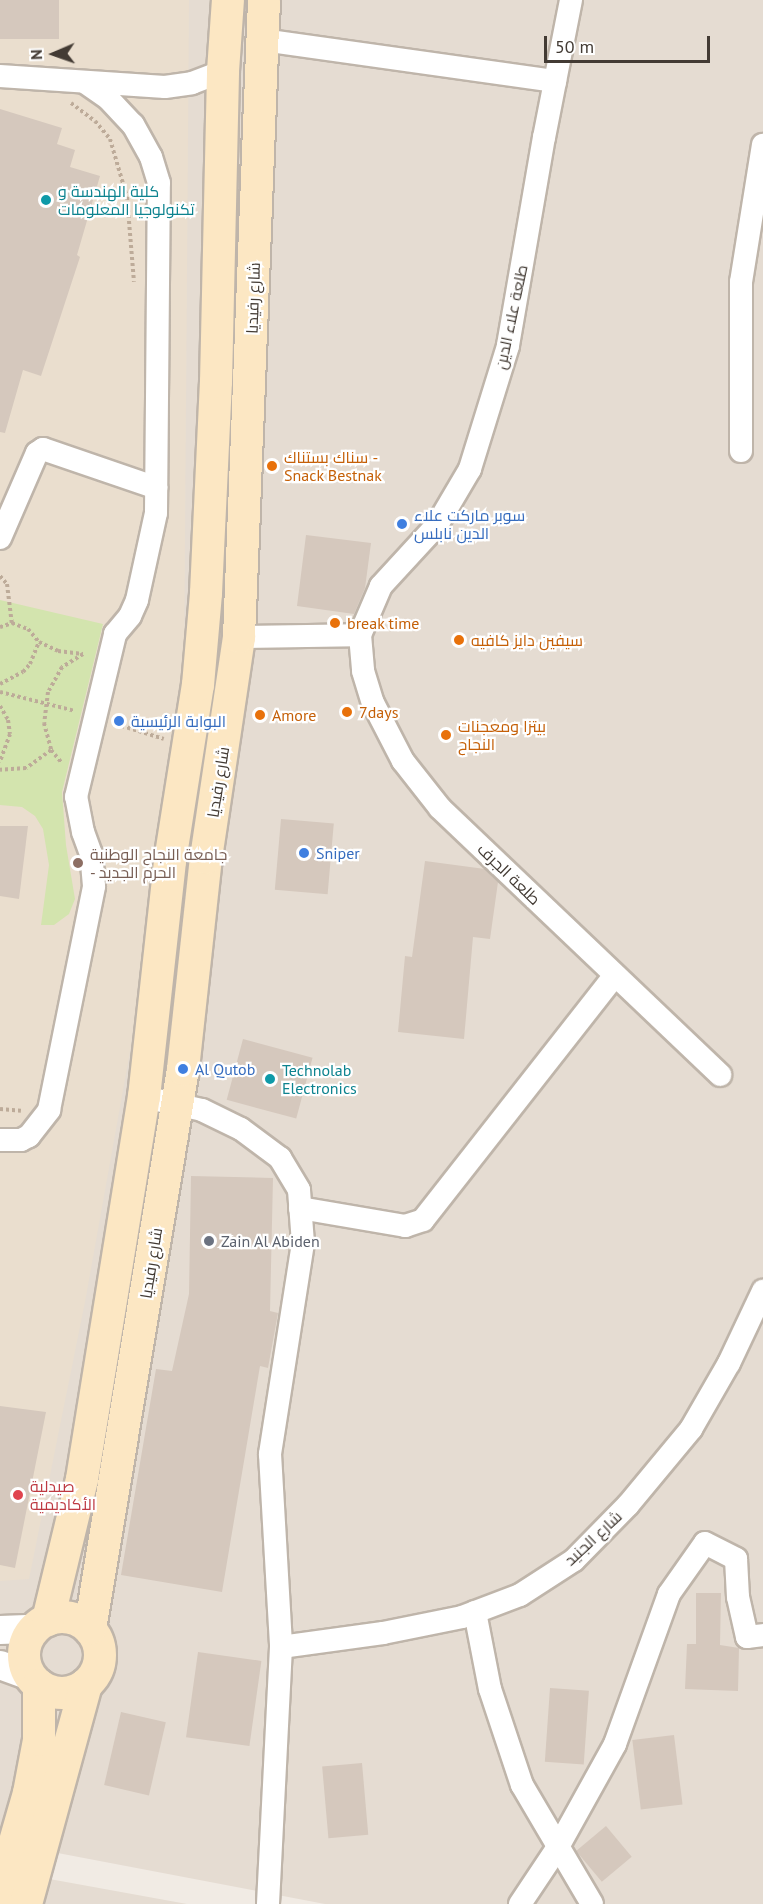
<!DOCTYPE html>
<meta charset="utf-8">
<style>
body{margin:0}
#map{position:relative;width:763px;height:1904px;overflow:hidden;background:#f1ebe4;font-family:"PT Sans",Cairo,sans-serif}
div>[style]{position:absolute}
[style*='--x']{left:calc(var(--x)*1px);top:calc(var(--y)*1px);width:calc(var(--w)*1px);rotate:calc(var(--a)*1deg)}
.residential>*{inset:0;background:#e5dcd2}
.education>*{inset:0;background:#eadece}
.green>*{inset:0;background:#d3e4ae}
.building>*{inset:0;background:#d5c8bd;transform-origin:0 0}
.path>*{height:4px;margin-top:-2px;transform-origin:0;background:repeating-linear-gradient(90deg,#bdab99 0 3px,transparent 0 6px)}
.roads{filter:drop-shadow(2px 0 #bfb5aa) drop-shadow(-2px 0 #bfb5aa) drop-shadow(0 2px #bfb5aa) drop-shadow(0 -2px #bfb5aa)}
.minor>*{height:22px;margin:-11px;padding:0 11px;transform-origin:11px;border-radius:11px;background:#fff}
.tertiary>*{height:28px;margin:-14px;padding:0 14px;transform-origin:14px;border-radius:14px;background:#fff}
.secondary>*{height:32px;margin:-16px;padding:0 16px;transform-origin:16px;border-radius:16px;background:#fce7c3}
.secondary>.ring{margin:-16px;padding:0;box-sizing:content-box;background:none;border:32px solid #fce7c3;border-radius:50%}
.dots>*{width:16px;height:16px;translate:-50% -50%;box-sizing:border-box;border:3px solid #fff;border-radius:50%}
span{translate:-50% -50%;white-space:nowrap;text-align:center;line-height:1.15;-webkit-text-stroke:4.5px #fff;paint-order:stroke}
.culture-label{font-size:16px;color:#0d838f}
.left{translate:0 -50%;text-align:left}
.street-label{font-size:16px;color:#433b34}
.food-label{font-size:16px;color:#c56008}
.shop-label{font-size:16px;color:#366cbe}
.education-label{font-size:16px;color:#785e54}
.worship-label{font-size:16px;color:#5b616d}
.health-label{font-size:16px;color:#be3a42}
.north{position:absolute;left:24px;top:24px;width:60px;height:60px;-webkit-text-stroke:4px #fff;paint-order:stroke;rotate:268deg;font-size:16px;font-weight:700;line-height:24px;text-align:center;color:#433b34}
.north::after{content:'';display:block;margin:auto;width:21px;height:27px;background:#433b34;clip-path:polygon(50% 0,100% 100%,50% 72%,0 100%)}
.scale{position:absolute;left:544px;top:36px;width:166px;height:27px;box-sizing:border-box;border:3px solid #433b34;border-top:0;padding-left:8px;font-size:18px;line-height:21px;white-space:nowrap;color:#433b34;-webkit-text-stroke:4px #fff;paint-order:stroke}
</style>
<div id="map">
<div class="residential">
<i style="clip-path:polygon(0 0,763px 0,763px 1904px,325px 1904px,0 1842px)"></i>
<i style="clip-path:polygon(0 1870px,187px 1904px,0 1904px)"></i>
</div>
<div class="education">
<i style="clip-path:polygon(0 0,189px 0,184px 676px,130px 1051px,85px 1302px,29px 1579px,0 1581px)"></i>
</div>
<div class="green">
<i style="clip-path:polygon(0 600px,103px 624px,62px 792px,66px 845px,75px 899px,69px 914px,54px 925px,41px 925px,49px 865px,43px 829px,35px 816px,22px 807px,0 805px)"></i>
</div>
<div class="building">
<i style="left:0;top:0;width:59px;height:39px"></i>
<i style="clip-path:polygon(0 109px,62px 128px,57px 144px,75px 150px,70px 167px,100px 176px,77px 255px,80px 257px,41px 376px,23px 370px,5px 433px,0 432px)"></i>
<i style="clip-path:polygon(306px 535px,371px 543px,365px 588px,354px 614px,297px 606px)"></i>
<i style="left:281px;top:819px;width:53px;height:71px;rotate:5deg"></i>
<i style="clip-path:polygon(0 826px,28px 826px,19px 899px,0 896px)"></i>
<i style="clip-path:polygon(425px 861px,485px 869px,498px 882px,490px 939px,473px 937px,464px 1039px,398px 1032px,405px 956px,412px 957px)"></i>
<i style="left:243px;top:1039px;width:72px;height:63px;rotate:15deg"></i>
<i style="clip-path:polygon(191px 1176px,273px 1178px,270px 1311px,278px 1313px,268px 1368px,260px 1366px,222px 1592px,121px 1575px,156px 1369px,172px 1371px,189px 1294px)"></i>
<i style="clip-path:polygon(0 1406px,46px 1412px,15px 1568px,0 1565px)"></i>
<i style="clip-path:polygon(696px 1593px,721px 1593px,720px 1645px,739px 1648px,738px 1691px,685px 1689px,687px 1644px,696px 1644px)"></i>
<i style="left:198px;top:1652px;width:64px;height:86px;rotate:8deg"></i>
<i style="left:550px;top:1688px;width:39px;height:74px;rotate:4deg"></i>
<i style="left:121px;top:1712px;width:46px;height:75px;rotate:13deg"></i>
<i style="left:674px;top:1735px;width:70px;height:42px;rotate:83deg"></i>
<i style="left:362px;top:1763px;width:72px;height:40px;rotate:85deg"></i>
<i style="left:606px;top:1826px;width:40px;height:39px;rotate:50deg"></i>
</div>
<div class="path">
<i style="--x:71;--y:103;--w:30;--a:37"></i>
<i style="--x:95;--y:121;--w:23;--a:50"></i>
<i style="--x:110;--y:139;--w:60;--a:73.7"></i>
<i style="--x:127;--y:197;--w:85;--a:85.3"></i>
<i style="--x:0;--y:576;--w:11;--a:49"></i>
<i style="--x:7;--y:584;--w:39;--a:83"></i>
<i style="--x:12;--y:623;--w:17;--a:21"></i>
<i style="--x:28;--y:629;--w:17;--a:50"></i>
<i style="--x:0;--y:627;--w:13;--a:-18"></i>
<i style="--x:0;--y:684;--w:26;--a:-28"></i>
<i style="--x:23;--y:672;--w:11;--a:-49"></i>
<i style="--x:30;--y:664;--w:24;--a:-68"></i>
<i style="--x:39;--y:642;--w:21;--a:25"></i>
<i style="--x:58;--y:651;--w:25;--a:7"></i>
<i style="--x:83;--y:654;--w:25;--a:148"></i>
<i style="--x:62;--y:667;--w:29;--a:119"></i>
<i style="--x:48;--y:692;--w:31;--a:97"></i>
<i style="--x:44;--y:723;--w:28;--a:75"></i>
<i style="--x:51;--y:750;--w:31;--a:144"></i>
<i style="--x:26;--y:768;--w:26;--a:176"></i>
<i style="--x:0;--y:692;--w:77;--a:14.2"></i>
<i style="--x:0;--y:706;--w:16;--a:60"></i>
<i style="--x:8;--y:720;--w:14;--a:82"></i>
<i style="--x:10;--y:734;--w:30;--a:110"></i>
<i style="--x:116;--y:724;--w:50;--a:17.4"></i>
<i style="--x:51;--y:750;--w:17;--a:50"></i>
<i style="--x:0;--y:1109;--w:21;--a:5"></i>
</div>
<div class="roads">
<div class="minor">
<i style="--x:571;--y:0;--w:140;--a:101.1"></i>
<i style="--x:544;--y:137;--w:212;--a:99.8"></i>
<i style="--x:508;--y:346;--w:129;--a:107.2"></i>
<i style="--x:470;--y:469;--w:65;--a:120.5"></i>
<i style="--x:437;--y:525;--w:83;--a:132.6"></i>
<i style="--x:381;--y:586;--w:53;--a:113.2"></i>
<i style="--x:360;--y:635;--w:36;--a:85"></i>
<i style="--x:363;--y:671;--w:34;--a:73"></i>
<i style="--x:373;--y:703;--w:65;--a:62.7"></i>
<i style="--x:403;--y:761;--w:60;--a:51.8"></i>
<i style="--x:440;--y:808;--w:387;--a:43.6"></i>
<i style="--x:262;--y:40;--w:296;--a:8"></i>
<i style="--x:0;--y:76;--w:165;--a:3.8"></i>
<i style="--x:165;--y:87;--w:27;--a:-8"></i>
<i style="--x:192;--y:83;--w:33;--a:-21"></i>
<i style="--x:741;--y:451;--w:169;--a:-90"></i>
<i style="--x:741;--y:282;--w:139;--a:-80.9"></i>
<i style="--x:0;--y:538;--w:93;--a:-66.5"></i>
<i style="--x:37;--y:453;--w:7;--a:-34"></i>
<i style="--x:43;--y:449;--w:120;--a:18.9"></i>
<i style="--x:239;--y:637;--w:121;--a:-0.9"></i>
<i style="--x:144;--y:1097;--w:59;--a:12.6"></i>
<i style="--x:202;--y:1110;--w:43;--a:26"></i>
<i style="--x:241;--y:1129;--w:49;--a:36.6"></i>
<i style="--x:280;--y:1158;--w:37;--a:59"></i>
<i style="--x:299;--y:1190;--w:53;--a:85.7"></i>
<i style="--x:303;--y:1243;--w:214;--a:98.9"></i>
<i style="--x:270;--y:1454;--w:193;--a:86.7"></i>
<i style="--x:281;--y:1647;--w:257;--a:92.9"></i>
<i style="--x:0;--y:1140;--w:21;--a:0"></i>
<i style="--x:21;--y:1140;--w:9;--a:-27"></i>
<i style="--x:29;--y:1136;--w:33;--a:-52"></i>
<i style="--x:49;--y:1110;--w:228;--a:-78.6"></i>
<i style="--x:94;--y:886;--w:32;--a:-95"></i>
<i style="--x:91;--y:854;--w:23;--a:-110"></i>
<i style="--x:83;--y:832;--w:36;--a:-101"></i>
<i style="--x:76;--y:797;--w:168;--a:-76.5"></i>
<i style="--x:115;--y:634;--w:23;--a:-50"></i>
<i style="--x:130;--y:616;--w:17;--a:-66"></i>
<i style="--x:137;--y:600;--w:89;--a:-77.7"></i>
<i style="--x:156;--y:513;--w:330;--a:-89.5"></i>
<i style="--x:159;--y:183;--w:27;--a:-107"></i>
<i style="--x:151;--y:157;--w:37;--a:-119"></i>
<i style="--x:133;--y:125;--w:35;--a:-133"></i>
<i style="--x:109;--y:99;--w:29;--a:-145"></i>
<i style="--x:300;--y:1208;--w:107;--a:9.7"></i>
<i style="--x:405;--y:1226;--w:19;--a:-18"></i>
<i style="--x:423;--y:1220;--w:311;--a:-51.9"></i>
<i style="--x:475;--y:1612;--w:78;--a:79"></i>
<i style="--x:490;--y:1689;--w:101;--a:71.6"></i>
<i style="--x:522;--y:1785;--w:138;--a:59.5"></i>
<i style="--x:281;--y:1647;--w:103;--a:-7.8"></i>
<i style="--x:383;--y:1633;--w:81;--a:-11.4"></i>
<i style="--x:462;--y:1617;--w:62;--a:-20.8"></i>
<i style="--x:520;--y:1595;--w:64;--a:-32.9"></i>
<i style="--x:574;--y:1560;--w:77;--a:-45.5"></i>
<i style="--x:628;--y:1505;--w:99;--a:-50.3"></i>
<i style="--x:691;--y:1429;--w:76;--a:-60.1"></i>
<i style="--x:729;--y:1363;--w:80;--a:-64.7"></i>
<i style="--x:520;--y:1904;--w:69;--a:-56.3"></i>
<i style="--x:558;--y:1847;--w:118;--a:-61"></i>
<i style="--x:615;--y:1744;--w:159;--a:-70.2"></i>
<i style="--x:669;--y:1594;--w:62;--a:-54.8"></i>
<i style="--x:705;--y:1543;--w:35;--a:27"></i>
<i style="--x:736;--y:1559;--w:38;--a:87"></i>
<i style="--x:738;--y:1597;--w:41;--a:77.3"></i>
<i style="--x:747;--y:1637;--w:16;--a:-7"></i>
</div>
<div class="tertiary">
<i style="--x:0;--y:1630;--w:34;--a:-2"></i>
<i style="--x:0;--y:1665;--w:33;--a:20"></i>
</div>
<div class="secondary">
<i class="ring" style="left:24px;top:1617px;width:44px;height:44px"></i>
<i style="--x:48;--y:1620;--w:145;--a:-76.4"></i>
<i style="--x:82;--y:1479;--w:387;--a:-80.8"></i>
<i style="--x:144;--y:1097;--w:237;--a:-83.7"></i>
<i style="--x:170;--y:861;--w:178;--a:-81"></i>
<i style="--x:198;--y:685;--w:92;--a:-85"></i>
<i style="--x:206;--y:593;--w:211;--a:-87.3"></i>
<i style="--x:216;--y:382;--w:311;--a:-88.7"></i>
<i style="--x:223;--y:71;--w:71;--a:-86"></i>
<i style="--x:90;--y:1629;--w:568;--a:-80.57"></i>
<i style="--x:183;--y:1069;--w:212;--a:-83.8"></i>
<i style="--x:206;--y:858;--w:223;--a:-81.5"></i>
<i style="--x:239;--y:637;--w:637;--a:-87.75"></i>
<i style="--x:0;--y:1894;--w:105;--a:-74"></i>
<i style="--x:29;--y:1793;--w:54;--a:-79.3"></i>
<i style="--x:39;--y:1740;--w:55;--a:-90"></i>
<i style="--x:26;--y:1904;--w:228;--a:-74.7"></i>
</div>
</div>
<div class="dots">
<i style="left:46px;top:200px;background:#0f9aa8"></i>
<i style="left:272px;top:466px;background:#e8710a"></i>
<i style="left:402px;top:524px;background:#3f7fe0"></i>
<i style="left:335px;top:623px;background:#e8710a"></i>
<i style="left:459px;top:640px;background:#e8710a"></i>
<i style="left:347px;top:712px;background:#e8710a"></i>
<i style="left:260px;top:715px;background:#e8710a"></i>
<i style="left:119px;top:721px;background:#3f7fe0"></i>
<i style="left:446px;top:735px;background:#e8710a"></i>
<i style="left:304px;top:853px;background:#3f7fe0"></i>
<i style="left:78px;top:863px;background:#8d6e63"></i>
<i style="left:183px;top:1069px;background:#3f7fe0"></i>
<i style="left:270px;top:1079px;background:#0f9aa8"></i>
<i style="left:209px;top:1241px;background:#6b7280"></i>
<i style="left:18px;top:1495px;background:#e0444e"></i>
</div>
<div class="culture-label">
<span class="left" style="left:58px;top:200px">كلية الهندسة و<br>تكنولوجيا المعلومات</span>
<span class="left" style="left:282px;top:1079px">Technolab<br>Electronics</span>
</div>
<div class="street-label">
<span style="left:253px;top:298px;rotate:-88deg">شارع رفيديا</span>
<span style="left:511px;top:317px;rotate:-78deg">طلعة علاء الدين</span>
<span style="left:218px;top:782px;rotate:-81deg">شارع رفيديا</span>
<span style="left:509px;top:874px;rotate:44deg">طلعة الجرف</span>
<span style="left:151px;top:1263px;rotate:-81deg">شارع رفيديا</span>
<span style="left:593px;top:1538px;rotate:-43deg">شارع الجنيد</span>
</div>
<div class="food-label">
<span class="left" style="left:284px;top:466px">سناك بستناك -<br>Snack Bestnak</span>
<span class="left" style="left:347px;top:623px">break time</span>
<span class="left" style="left:471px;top:640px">سيفين دايز كافيه</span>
<span class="left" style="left:359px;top:712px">7days</span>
<span class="left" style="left:272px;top:715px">Amore</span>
<span class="left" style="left:458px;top:735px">بيتزا ومعجنات<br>النجاح</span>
</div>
<div class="shop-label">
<span class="left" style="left:414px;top:524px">سوبر ماركت علاء<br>الدين نابلس</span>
<span class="left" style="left:131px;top:721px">البوابة الرئيسية</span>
<span class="left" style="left:316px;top:853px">Sniper</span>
<span class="left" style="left:195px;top:1069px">Al Qutob</span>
</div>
<div class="education-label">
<span class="left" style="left:90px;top:863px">جامعة النجاح الوطنية<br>- الحرم الجديد</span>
</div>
<div class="worship-label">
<span class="left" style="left:221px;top:1241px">Zain Al Abiden</span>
</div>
<div class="health-label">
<span class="left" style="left:30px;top:1495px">صيدلية<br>الأكاديمية</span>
</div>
<div class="north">N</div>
<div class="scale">50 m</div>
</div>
